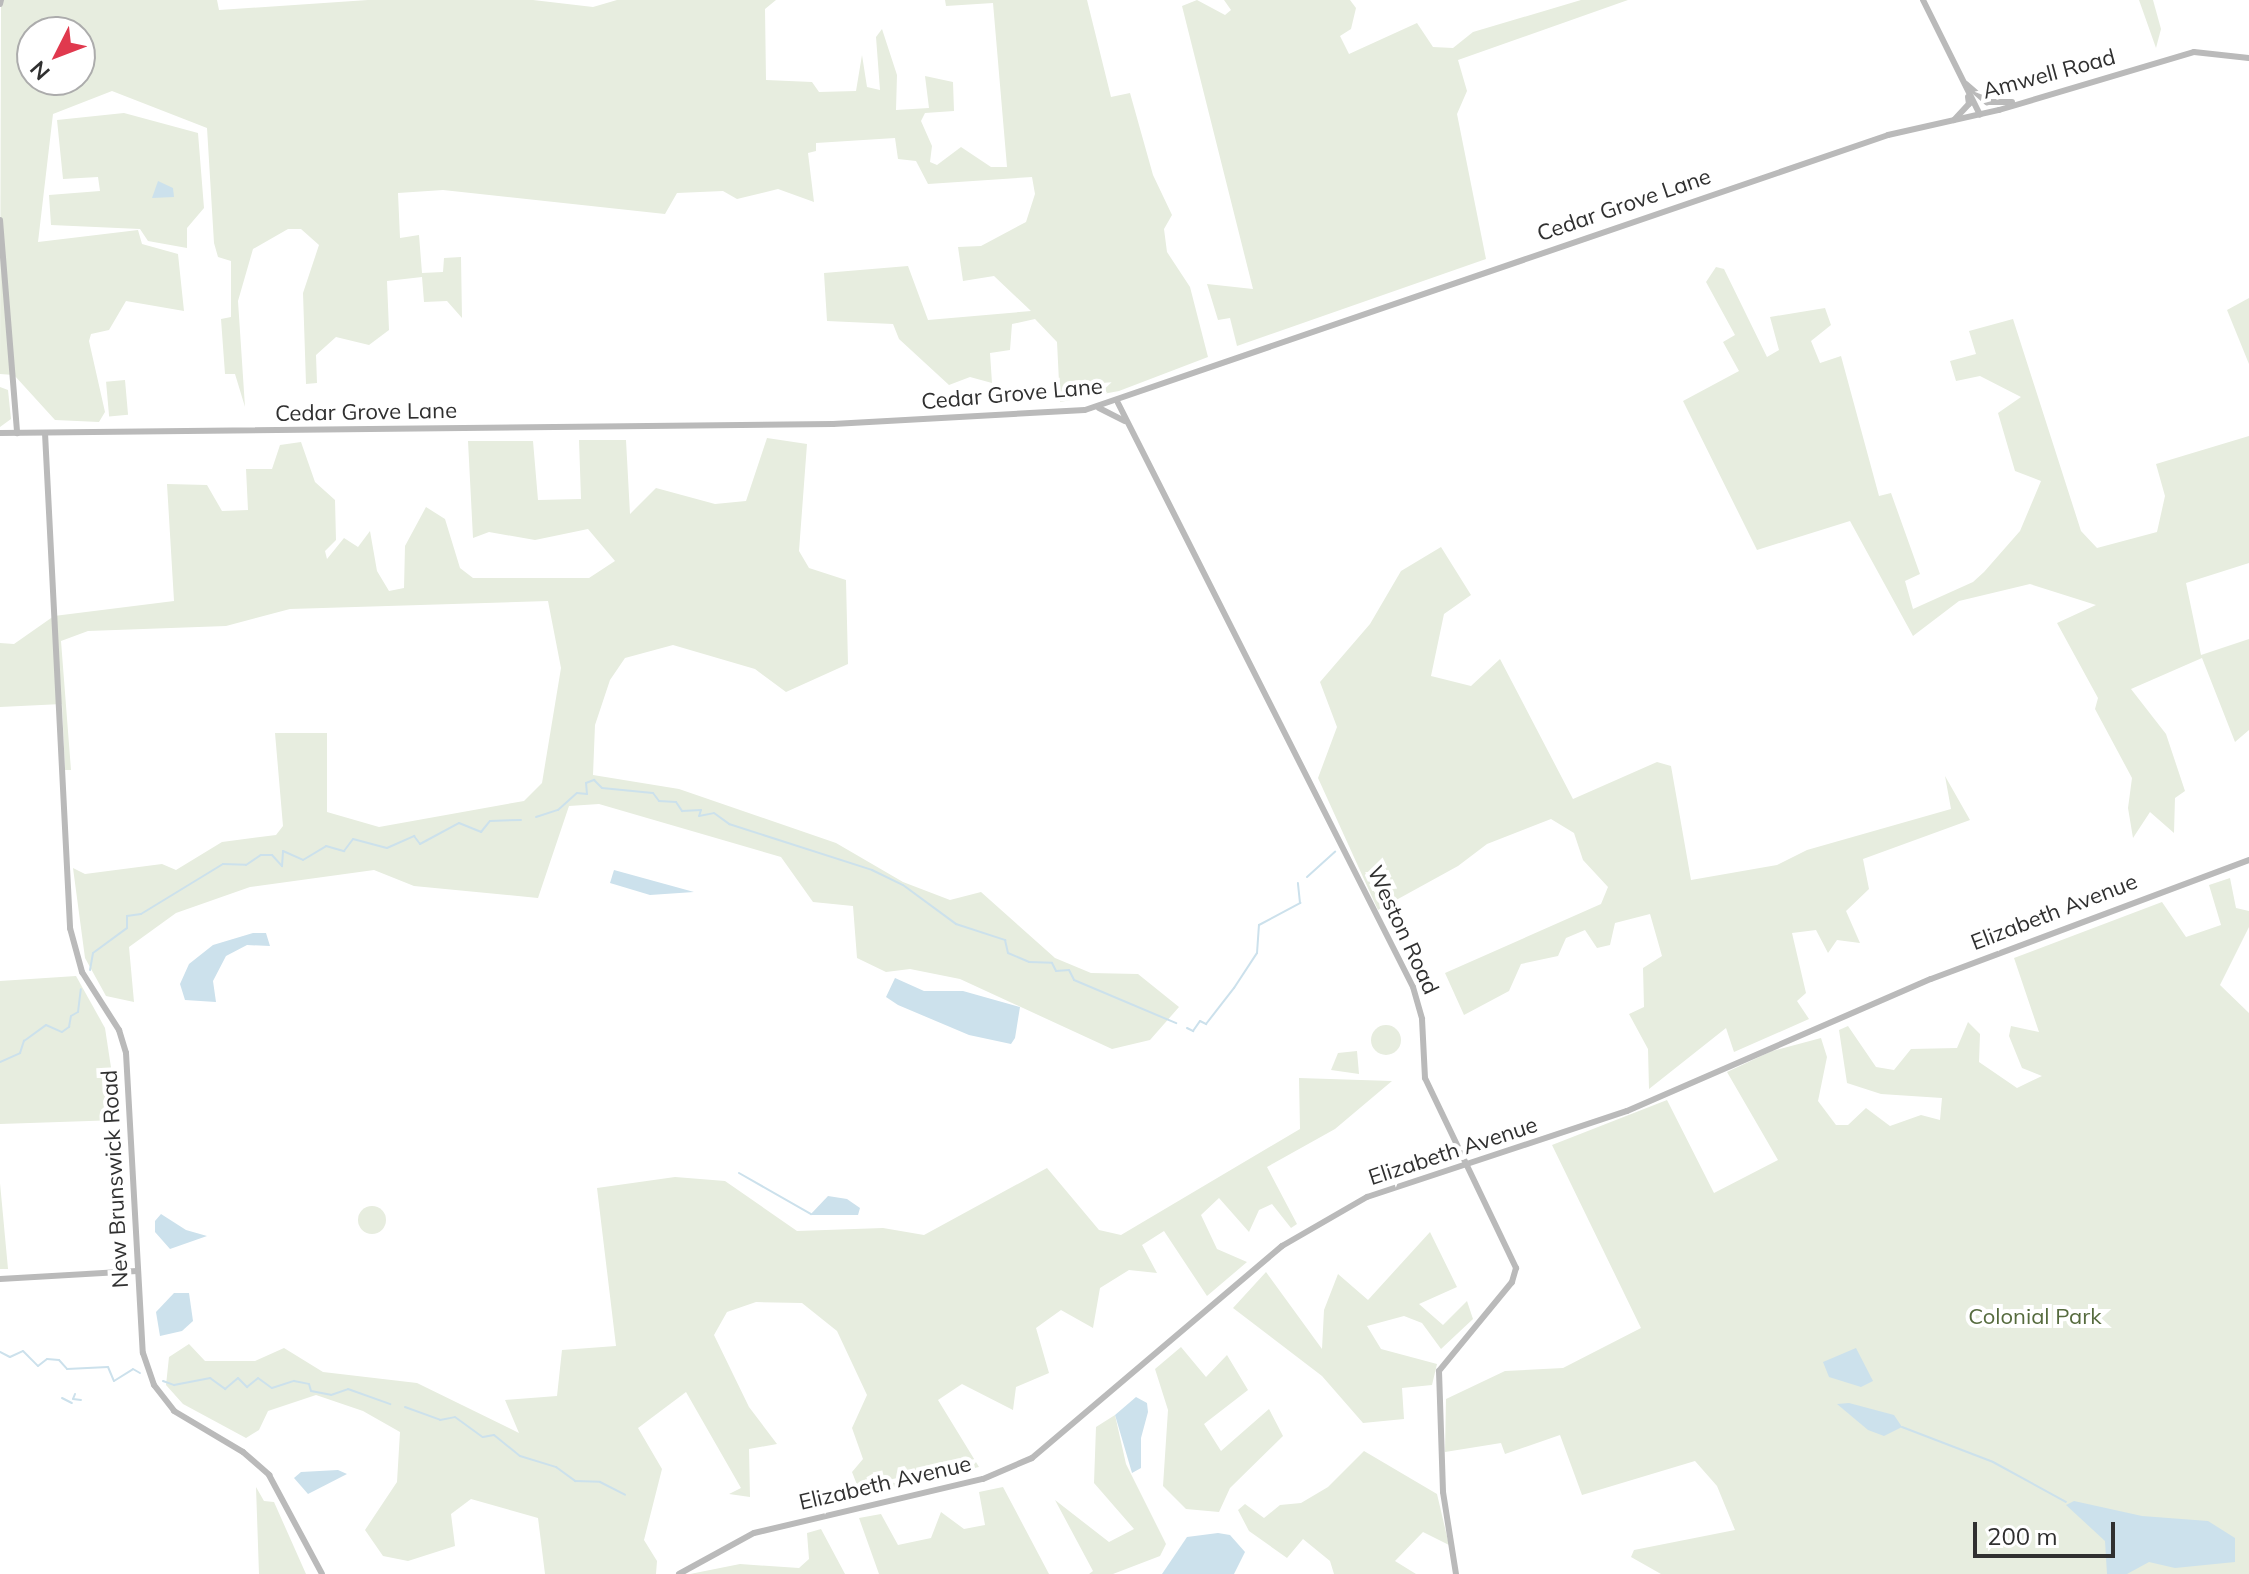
<!DOCTYPE html>
<style>
body{margin:0}
#map{position:relative;width:2249px;height:1574px;overflow:hidden;background:#fff;font-family:Mulish,sans-serif}
div>[style]{position:absolute}
[style*='--x']{left:calc(var(--x)*1px);top:calc(var(--y)*1px);width:calc(var(--w)*1px);rotate:calc(var(--a)*1deg)}
.green>*{inset:0;background:#e7eddf;transform-origin:0 0}
.round{border-radius:50%}
.water>*{inset:0;background:#cce1ec}
.stream>*{height:2px;margin:-1px;padding:0 1px;transform-origin:1px;border-radius:1px;background:#cce1ec}
.secondary>*{height:6px;margin:-3px;padding:0 3px;transform-origin:3px;border-radius:3px;background:#bababa}
span{translate:-50% -50%;white-space:nowrap;text-align:center;line-height:1.15;-webkit-text-stroke:8px #fff;paint-order:stroke}
.street-label{font-size:22px;color:#303030}
.park-label{font-size:22px;color:#566b3e}
.north{position:absolute;left:16px;top:16px;width:80px;height:80px;box-sizing:border-box;background:#fff;border:2px solid #acacac;border-radius:50%;rotate:228deg;font-size:22px;font-weight:700;line-height:32px;text-align:center;color:#303030}
.north::after{content:'';display:block;margin:auto;width:28px;height:36px;background:#e0394e;clip-path:polygon(50% 0,100% 100%,50% 72%,0 100%)}
.scale{position:absolute;left:1973px;top:1522px;width:142px;height:36px;box-sizing:border-box;border:4px solid #303030;border-top:0;padding-left:10px;font-size:24px;line-height:28px;white-space:nowrap;color:#303030;-webkit-text-stroke:6px #fff;paint-order:stroke}
</style>
<div id="map">
<div class="green">
<i style="clip-path:polygon(evenodd,1px 0,217px 0,219px 10px,368px 0,533px 0,593px 7px,617px 0,776px 0,765px 9px,766px 80px,812px 82px,819px 92px,856px 91px,862px 55px,867px 87px,880px 90px,876px 37px,882px 29px,897px 75px,896px 110px,929px 108px,925px 76px,953px 82px,954px 111px,925px 113px,921px 121px,932px 146px,930px 162px,937px 165px,961px 147px,991px 167px,1007px 167px,993px 3px,946px 6px,945px 0,1087px 0,1111px 97px,1130px 93px,1153px 175px,1172px 215px,1164px 229px,1167px 252px,1190px 287px,1208px 357px,1119px 391px,1060px 402px,1057px 342px,1035px 319px,1012px 324px,1010px 350px,990px 353px,992px 383px,970px 377px,949px 385px,899px 339px,893px 324px,827px 321px,824px 273px,908px 266px,928px 320px,1031px 311px,994px 276px,963px 281px,958px 247px,981px 246px,1026px 222px,1035px 194px,1032px 177px,928px 184px,916px 161px,898px 159px,895px 138px,816px 143px,816px 151px,808px 153px,814px 202px,778px 189px,737px 199px,723px 191px,677px 193px,665px 214px,443px 190px,398px 193px,400px 238px,419px 235px,422px 273px,443px 272px,444px 258px,461px 257px,462px 318px,447px 301px,424px 302px,422px 277px,387px 281px,389px 330px,369px 345px,336px 337px,316px 355px,317px 383px,306px 384px,303px 293px,319px 245px,301px 229px,288px 229px,253px 249px,238px 301px,245px 407px,235px 374px,225px 374px,221px 319px,231px 317px,231px 261px,218px 257px,214px 243px,207px 128px,112px 91px,53px 114px,38px 242px,138px 230px,142px 244px,178px 254px,184px 311px,126px 301px,109px 330px,91px 334px,89px 341px,105px 412px,99px 422px,55px 420px,14px 375px,0 374px,1px 0,32px 32px,80px 32px,80px 80px,32px 80px,32px 32px)"></i>
<i style="clip-path:polygon(1197px 0,1225px 15px,1231px 10px,1224px 0,1350px 0,1356px 8px,1351px 29px,1340px 36px,1349px 54px,1417px 23px,1433px 47px,1453px 48px,1473px 32px,1581px 0,1628px 0,1458px 60px,1467px 91px,1457px 114px,1486px 259px,1237px 346px,1230px 318px,1218px 320px,1207px 284px,1253px 289px,1182px 6px)"></i>
<i style="clip-path:polygon(2139px 0,2153px 0,2161px 29px,2156px 48px)"></i>
<i style="clip-path:polygon(124px 113px,198px 133px,204px 208px,187px 228px,187px 248px,148px 241px,140px 229px,51px 225px,49px 195px,100px 191px,98px 177px,63px 179px,57px 120px)"></i>
<i style="clip-path:polygon(1716px 267px,1724px 269px,1767px 357px,1779px 350px,1770px 317px,1825px 308px,1831px 325px,1811px 341px,1820px 363px,1841px 356px,1879px 496px,1891px 493px,1920px 574px,1905px 581px,1913px 609px,1973px 582px,1984px 572px,2020px 531px,2041px 481px,2015px 471px,1998px 413px,2021px 397px,1980px 376px,1956px 381px,1950px 361px,1976px 354px,1969px 331px,2013px 319px,2081px 531px,2097px 548px,2157px 532px,2165px 496px,2156px 464px,2249px 436px,2249px 563px,2186px 583px,2201px 655px,2249px 639px,2249px 730px,2235px 742px,2202px 658px,2131px 689px,2166px 734px,2185px 791px,2175px 798px,2174px 833px,2150px 812px,2133px 838px,2128px 808px,2132px 778px,2095px 709px,2098px 698px,2057px 623px,2096px 605px,2030px 584px,1959px 601px,1913px 636px,1850px 521px,1757px 550px,1683px 401px,1739px 371px,1723px 342px,1735px 335px,1706px 282px)"></i>
<i style="clip-path:polygon(2249px 298px,2249px 364px,2227px 310px)"></i>
<i style="left:125px;top:380px;width:35px;height:19px;rotate:85deg"></i>
<i style="clip-path:polygon(0 387px,8px 390px,11px 419px,0 427px)"></i>
<i style="clip-path:polygon(767px 438px,807px 444px,799px 551px,809px 568px,846px 580px,848px 664px,786px 692px,755px 669px,673px 645px,625px 658px,610px 680px,595px 725px,593px 775px,679px 789px,836px 843px,903px 882px,950px 900px,981px 892px,1055px 958px,1091px 973px,1138px 974px,1179px 1007px,1150px 1040px,1112px 1049px,960px 979px,910px 969px,886px 972px,857px 958px,853px 906px,813px 902px,781px 857px,599px 804px,569px 806px,538px 898px,414px 886px,374px 870px,250px 887px,176px 913px,129px 947px,134px 1002px,106px 996px,85px 958px,73px 868px,85px 874px,162px 864px,176px 870px,222px 842px,276px 835px,283px 826px,275px 733px,327px 733px,327px 812px,379px 827px,524px 801px,542px 783px,561px 668px,548px 601px,290px 609px,226px 626px,88px 631px,61px 641px,71px 770px,65px 770px,62px 704px,0 707px,0 643px,14px 644px,54px 616px,174px 601px,167px 484px,207px 485px,222px 511px,248px 510px,246px 469px,272px 469px,280px 445px,301px 442px,315px 482px,335px 500px,336px 540px,325px 551px,327px 559px,344px 538px,358px 547px,370px 531px,377px 571px,389px 591px,404px 588px,405px 546px,426px 507px,445px 519px,460px 568px,473px 578px,589px 578px,615px 561px,588px 529px,535px 540px,489px 532px,473px 538px,468px 441px,533px 441px,538px 500px,581px 499px,579px 440px,626px 440px,630px 514px,656px 488px,715px 504px,746px 501px)"></i>
<i style="clip-path:polygon(1441px 547px,1471px 595px,1444px 614px,1431px 676px,1471px 686px,1500px 659px,1573px 799px,1657px 762px,1671px 766px,1691px 880px,1777px 865px,1807px 850px,1951px 809px,1945px 776px,1970px 820px,1863px 859px,1869px 889px,1846px 911px,1860px 943px,1837px 940px,1828px 953px,1816px 930px,1792px 933px,1806px 993px,1797px 1001px,1809px 1019px,1734px 1052px,1726px 1028px,1649px 1089px,1648px 1049px,1629px 1014px,1644px 1007px,1643px 968px,1662px 956px,1650px 914px,1615px 923px,1610px 945px,1597px 948px,1585px 930px,1566px 938px,1558px 956px,1521px 964px,1509px 991px,1464px 1015px,1445px 973px,1601px 904px,1608px 887px,1583px 860px,1574px 833px,1551px 819px,1487px 844px,1458px 866px,1378px 910px,1318px 778px,1337px 727px,1320px 682px,1370px 624px,1401px 571px)"></i>
<i style="clip-path:polygon(2230px 878px,2236px 908px,2249px 911px,2249px 927px,2220px 985px,2249px 1013px,2249px 1574px,1661px 1574px,1631px 1557px,1634px 1550px,1735px 1530px,1717px 1486px,1695px 1461px,1582px 1495px,1560px 1435px,1505px 1454px,1501px 1443px,1445px 1452px,1446px 1399px,1505px 1371px,1563px 1368px,1641px 1328px,1552px 1145px,1667px 1100px,1714px 1193px,1778px 1160px,1727px 1072px,1772px 1051px,1821px 1038px,1827px 1057px,1818px 1101px,1836px 1125px,1848px 1125px,1866px 1108px,1890px 1126px,1921px 1115px,1940px 1120px,1942px 1098px,1881px 1094px,1847px 1083px,1839px 1030px,1848px 1026px,1876px 1067px,1894px 1070px,1911px 1049px,1957px 1048px,1968px 1022px,1980px 1034px,1979px 1062px,2017px 1088px,2042px 1076px,2022px 1068px,2009px 1036px,2011px 1026px,2039px 1032px,2014px 958px,2162px 902px,2186px 937px,2221px 925px,2209px 885px)"></i>
<i style="clip-path:polygon(76px 976px,105px 1028px,119px 1120px,0 1124px,0 981px)"></i>
<i class="round" style="left:1371px;top:1025px;width:30px;height:30px"></i>
<i style="clip-path:polygon(1357px 1051px,1359px 1074px,1331px 1070px,1338px 1053px)"></i>
<i style="clip-path:polygon(1299px 1078px,1392px 1081px,1335px 1129px,1267px 1167px,1297px 1224px,1291px 1228px,1272px 1204px,1259px 1210px,1249px 1232px,1219px 1198px,1201px 1215px,1217px 1249px,1247px 1262px,1207px 1296px,1164px 1231px,1142px 1245px,1157px 1273px,1129px 1270px,1100px 1288px,1093px 1328px,1061px 1310px,1036px 1328px,1049px 1373px,1016px 1387px,1013px 1410px,962px 1384px,938px 1400px,979px 1467px,861px 1495px,852px 1472px,863px 1459px,852px 1428px,867px 1395px,837px 1331px,802px 1303px,756px 1302px,727px 1312px,714px 1335px,749px 1407px,777px 1444px,749px 1449px,750px 1497px,729px 1494px,741px 1488px,686px 1392px,638px 1428px,662px 1469px,644px 1540px,657px 1561px,656px 1574px,545px 1574px,538px 1518px,471px 1499px,451px 1514px,455px 1546px,408px 1561px,383px 1556px,365px 1530px,397px 1482px,400px 1432px,363px 1411px,316px 1395px,268px 1411px,259px 1430px,246px 1438px,183px 1404px,166px 1385px,169px 1357px,189px 1344px,205px 1361px,255px 1361px,284px 1348px,323px 1372px,417px 1383px,519px 1433px,505px 1400px,557px 1396px,562px 1350px,616px 1346px,597px 1188px,675px 1177px,725px 1181px,797px 1231px,883px 1228px,924px 1235px,1047px 1168px,1099px 1230px,1121px 1235px,1300px 1129px)"></i>
<i style="clip-path:polygon(0 1183px,8px 1269px,0 1269px)"></i>
<i class="round" style="left:358px;top:1206px;width:28px;height:28px"></i>
<i style="clip-path:polygon(1430px 1232px,1457px 1287px,1419px 1304px,1443px 1325px,1467px 1301px,1473px 1319px,1441px 1349px,1422px 1323px,1404px 1316px,1367px 1326px,1381px 1349px,1437px 1364px,1432px 1385px,1402px 1388px,1404px 1419px,1363px 1423px,1322px 1376px,1233px 1308px,1266px 1272px,1322px 1349px,1324px 1310px,1338px 1274px,1368px 1300px)"></i>
<i style="clip-path:polygon(1181px 1347px,1206px 1377px,1227px 1355px,1248px 1390px,1204px 1424px,1221px 1451px,1269px 1409px,1283px 1436px,1230px 1488px,1219px 1512px,1186px 1509px,1163px 1486px,1168px 1410px,1155px 1369px)"></i>
<i style="clip-path:polygon(1115px 1415px,1126px 1464px,1166px 1544px,1160px 1556px,1113px 1574px,1089px 1574px,1093px 1571px,1055px 1500px,1109px 1542px,1134px 1529px,1094px 1483px,1096px 1427px)"></i>
<i style="clip-path:polygon(1364px 1451px,1437px 1494px,1449px 1545px,1423px 1532px,1395px 1561px,1416px 1574px,1334px 1574px,1330px 1561px,1303px 1539px,1287px 1558px,1249px 1531px,1238px 1510px,1245px 1504px,1264px 1518px,1280px 1505px,1301px 1503px,1328px 1487px)"></i>
<i style="clip-path:polygon(256px 1487px,264px 1501px,274px 1502px,306px 1574px,259px 1574px)"></i>
<i style="clip-path:polygon(1003px 1487px,1049px 1574px,879px 1574px,859px 1518px,881px 1514px,898px 1545px,931px 1538px,941px 1512px,964px 1529px,985px 1525px,979px 1492px)"></i>
<i style="clip-path:polygon(821px 1529px,845px 1574px,690px 1574px,740px 1564px,799px 1568px,809px 1559px,807px 1533px)"></i>
</div>
<div class="water">
<i style="clip-path:polygon(158px 181px,173px 188px,174px 197px,152px 198px)"></i>
<i style="clip-path:polygon(614px 870px,694px 892px,650px 895px,610px 883px)"></i>
<i style="clip-path:polygon(253px 933px,266px 933px,270px 946px,247px 945px,226px 956px,213px 981px,216px 1002px,185px 1000px,180px 984px,189px 964px,213px 945px)"></i>
<i style="clip-path:polygon(895px 978px,924px 991px,963px 991px,1020px 1007px,1015px 1038px,1011px 1044px,969px 1035px,898px 1005px,886px 997px)"></i>
<i style="clip-path:polygon(828px 1196px,847px 1199px,860px 1208px,858px 1215px,810px 1215px)"></i>
<i style="clip-path:polygon(161px 1214px,186px 1230px,207px 1236px,170px 1249px,155px 1232px,155px 1221px)"></i>
<i style="clip-path:polygon(174px 1293px,189px 1293px,193px 1321px,182px 1331px,160px 1336px,156px 1312px)"></i>
<i style="clip-path:polygon(1856px 1348px,1873px 1381px,1861px 1387px,1829px 1377px,1823px 1362px)"></i>
<i style="clip-path:polygon(1136px 1397px,1147px 1403px,1148px 1412px,1141px 1438px,1141px 1468px,1132px 1473px,1115px 1415px)"></i>
<i style="clip-path:polygon(1849px 1403px,1894px 1415px,1902px 1427px,1884px 1436px,1868px 1430px,1837px 1404px)"></i>
<i style="clip-path:polygon(338px 1470px,347px 1474px,308px 1494px,294px 1478px,301px 1472px)"></i>
<i style="clip-path:polygon(2074px 1501px,2142px 1516px,2208px 1521px,2235px 1538px,2235px 1562px,2175px 1568px,2149px 1562px,2127px 1574px,2107px 1574px,2105px 1541px,2066px 1505px)"></i>
<i style="clip-path:polygon(1218px 1533px,1230px 1535px,1245px 1552px,1234px 1574px,1162px 1574px,1187px 1537px)"></i>
</div>
<div class="stream">
<i style="--x:536;--y:817;--w:23;--a:-18"></i>
<i style="--x:558;--y:810;--w:25;--a:-42"></i>
<i style="--x:577;--y:793;--w:10;--a:6"></i>
<i style="--x:587;--y:794;--w:11;--a:-95"></i>
<i style="--x:586;--y:783;--w:9;--a:-21"></i>
<i style="--x:594;--y:780;--w:11;--a:45"></i>
<i style="--x:602;--y:788;--w:51;--a:5.6"></i>
<i style="--x:653;--y:793;--w:10;--a:53"></i>
<i style="--x:659;--y:801;--w:17;--a:3"></i>
<i style="--x:676;--y:802;--w:11;--a:56"></i>
<i style="--x:682;--y:811;--w:19;--a:-3"></i>
<i style="--x:701;--y:810;--w:6;--a:108"></i>
<i style="--x:699;--y:816;--w:15;--a:-11"></i>
<i style="--x:714;--y:813;--w:19;--a:36"></i>
<i style="--x:729;--y:824;--w:150;--a:17.8"></i>
<i style="--x:872;--y:870;--w:34;--a:26"></i>
<i style="--x:903;--y:885;--w:66;--a:36.3"></i>
<i style="--x:956;--y:924;--w:52;--a:18.1"></i>
<i style="--x:1005;--y:940;--w:13;--a:77"></i>
<i style="--x:1008;--y:953;--w:23;--a:23"></i>
<i style="--x:1029;--y:962;--w:23;--a:2"></i>
<i style="--x:1052;--y:963;--w:9;--a:63"></i>
<i style="--x:1056;--y:971;--w:13;--a:-4"></i>
<i style="--x:1069;--y:970;--w:11;--a:63"></i>
<i style="--x:1074;--y:980;--w:111;--a:22.9"></i>
<i style="--x:1307;--y:877;--w:38;--a:-42"></i>
<i style="--x:90;--y:970;--w:17;--a:-80"></i>
<i style="--x:93;--y:953;--w:42;--a:-36.3"></i>
<i style="--x:127;--y:928;--w:12;--a:-90"></i>
<i style="--x:127;--y:916;--w:14;--a:-8"></i>
<i style="--x:141;--y:914;--w:96;--a:-31.4"></i>
<i style="--x:223;--y:864;--w:23;--a:2"></i>
<i style="--x:246;--y:865;--w:18;--a:-34"></i>
<i style="--x:261;--y:855;--w:11;--a:0"></i>
<i style="--x:272;--y:855;--w:15;--a:48"></i>
<i style="--x:282;--y:866;--w:15;--a:-86"></i>
<i style="--x:283;--y:851;--w:22;--a:24"></i>
<i style="--x:303;--y:860;--w:27;--a:-31"></i>
<i style="--x:326;--y:846;--w:19;--a:16"></i>
<i style="--x:344;--y:851;--w:15;--a:-53"></i>
<i style="--x:353;--y:839;--w:35;--a:15"></i>
<i style="--x:387;--y:848;--w:30;--a:-24"></i>
<i style="--x:414;--y:836;--w:10;--a:53"></i>
<i style="--x:420;--y:844;--w:44;--a:-28.3"></i>
<i style="--x:459;--y:823;--w:24;--a:22"></i>
<i style="--x:481;--y:832;--w:14;--a:-51"></i>
<i style="--x:490;--y:821;--w:31;--a:-2"></i>
<i style="--x:1187;--y:1028;--w:7;--a:27"></i>
<i style="--x:1193;--y:1031;--w:12;--a:-55"></i>
<i style="--x:1200;--y:1021;--w:7;--a:27"></i>
<i style="--x:1206;--y:1024;--w:46;--a:-52.1"></i>
<i style="--x:1234;--y:988;--w:42;--a:-56.7"></i>
<i style="--x:1257;--y:953;--w:28;--a:-86"></i>
<i style="--x:1259;--y:925;--w:47;--a:-28.2"></i>
<i style="--x:1300;--y:903;--w:20;--a:-96"></i>
<i style="--x:0;--y:1062;--w:22;--a:-24"></i>
<i style="--x:20;--y:1053;--w:13;--a:-72"></i>
<i style="--x:24;--y:1041;--w:27;--a:-36"></i>
<i style="--x:46;--y:1025;--w:17;--a:24"></i>
<i style="--x:62;--y:1032;--w:9;--a:-36"></i>
<i style="--x:69;--y:1027;--w:11;--a:-80"></i>
<i style="--x:71;--y:1016;--w:8;--a:-30"></i>
<i style="--x:78;--y:1012;--w:23;--a:-83"></i>
<i style="--x:739;--y:1173;--w:83;--a:29.7"></i>
<i style="--x:0;--y:1352;--w:11;--a:27"></i>
<i style="--x:10;--y:1357;--w:14;--a:-25"></i>
<i style="--x:23;--y:1351;--w:21;--a:45"></i>
<i style="--x:38;--y:1366;--w:11;--a:-38"></i>
<i style="--x:47;--y:1359;--w:12;--a:5"></i>
<i style="--x:59;--y:1360;--w:12;--a:48"></i>
<i style="--x:67;--y:1369;--w:41;--a:-2.8"></i>
<i style="--x:108;--y:1367;--w:15;--a:67"></i>
<i style="--x:114;--y:1381;--w:22;--a:-32"></i>
<i style="--x:133;--y:1369;--w:8;--a:30"></i>
<i style="--x:163;--y:1381;--w:12;--a:20"></i>
<i style="--x:174;--y:1385;--w:37;--a:-11"></i>
<i style="--x:210;--y:1378;--w:19;--a:36"></i>
<i style="--x:225;--y:1389;--w:17;--a:-40"></i>
<i style="--x:238;--y:1378;--w:13;--a:45"></i>
<i style="--x:247;--y:1387;--w:14;--a:-39"></i>
<i style="--x:258;--y:1378;--w:17;--a:36"></i>
<i style="--x:272;--y:1388;--w:23;--a:-18"></i>
<i style="--x:294;--y:1381;--w:15;--a:11"></i>
<i style="--x:309;--y:1384;--w:7;--a:74"></i>
<i style="--x:311;--y:1391;--w:20;--a:11"></i>
<i style="--x:331;--y:1395;--w:18;--a:-19"></i>
<i style="--x:348;--y:1389;--w:45;--a:19.7"></i>
<i style="--x:75;--y:1394;--w:5;--a:112"></i>
<i style="--x:73;--y:1399;--w:8;--a:7"></i>
<i style="--x:62;--y:1398;--w:11;--a:27"></i>
<i style="--x:405;--y:1407;--w:37;--a:20"></i>
<i style="--x:440;--y:1420;--w:15;--a:-11"></i>
<i style="--x:455;--y:1417;--w:34;--a:36"></i>
<i style="--x:483;--y:1437;--w:11;--a:-10"></i>
<i style="--x:494;--y:1435;--w:33;--a:39"></i>
<i style="--x:520;--y:1456;--w:38;--a:17"></i>
<i style="--x:556;--y:1467;--w:24;--a:36"></i>
<i style="--x:575;--y:1481;--w:25;--a:2"></i>
<i style="--x:600;--y:1482;--w:28;--a:27"></i>
<i style="--x:1902;--y:1427;--w:97;--a:21"></i>
<i style="--x:1993;--y:1462;--w:83;--a:28.7"></i>
</div>
<div class="secondary">
<i style="--x:1923;--y:0;--w:128;--a:63.6"></i>
<i style="--x:0;--y:4;--w:4;--a:-76"></i>
<i style="--x:1966;--y:84;--w:28;--a:41"></i>
<i style="--x:1987;--y:102;--w:25;--a:0"></i>
<i style="--x:1954;--y:120;--w:22;--a:-47"></i>
<i style="--x:1969;--y:104;--w:7;--a:-98"></i>
<i style="--x:0;--y:220;--w:214;--a:85.4"></i>
<i style="--x:1118;--y:403;--w:654;--a:63.2"></i>
<i style="--x:1413;--y:987;--w:33;--a:74"></i>
<i style="--x:1422;--y:1019;--w:59;--a:87.1"></i>
<i style="--x:1425;--y:1078;--w:211;--a:64.4"></i>
<i style="--x:1516;--y:1268;--w:15;--a:106"></i>
<i style="--x:1512;--y:1282;--w:115;--a:129.4"></i>
<i style="--x:1439;--y:1371;--w:121;--a:88.1"></i>
<i style="--x:1443;--y:1492;--w:83;--a:81"></i>
<i style="--x:1099;--y:408;--w:29;--a:27"></i>
<i style="--x:0;--y:433;--w:833;--a:-0.62"></i>
<i style="--x:833;--y:424;--w:252;--a:-3.2"></i>
<i style="--x:1085;--y:410;--w:849;--a:-18.9"></i>
<i style="--x:1888;--y:135;--w:114;--a:-12.7"></i>
<i style="--x:1999;--y:110;--w:203;--a:-16.6"></i>
<i style="--x:2194;--y:52;--w:55;--a:6.2"></i>
<i style="--x:45;--y:433;--w:496;--a:87.1"></i>
<i style="--x:70;--y:928;--w:46;--a:74.7"></i>
<i style="--x:82;--y:972;--w:69;--a:57.5"></i>
<i style="--x:119;--y:1030;--w:24;--a:73"></i>
<i style="--x:126;--y:1053;--w:300;--a:86.8"></i>
<i style="--x:143;--y:1353;--w:34;--a:71"></i>
<i style="--x:154;--y:1385;--w:33;--a:52"></i>
<i style="--x:174;--y:1411;--w:80;--a:30.7"></i>
<i style="--x:243;--y:1452;--w:35;--a:41"></i>
<i style="--x:269;--y:1475;--w:112;--a:61.8"></i>
<i style="--x:0;--y:1279;--w:137;--a:-3.3"></i>
<i style="--x:679;--y:1574;--w:85;--a:-28.7"></i>
<i style="--x:754;--y:1533;--w:235;--a:-13.3"></i>
<i style="--x:983;--y:1479;--w:53;--a:-23.2"></i>
<i style="--x:1032;--y:1458;--w:328;--a:-40.3"></i>
<i style="--x:1282;--y:1246;--w:98;--a:-30"></i>
<i style="--x:1367;--y:1197;--w:274;--a:-18.3"></i>
<i style="--x:1627;--y:1111;--w:331;--a:-23.5"></i>
<i style="--x:1931;--y:979;--w:340;--a:-20.5"></i>
</div>
<div class="street-label">
<span style="left:2049px;top:74px;rotate:-15deg">Amwell Road</span>
<span style="left:1624px;top:205px;rotate:-19deg">Cedar Grove Lane</span>
<span style="left:1012px;top:394px;rotate:-5deg">Cedar Grove Lane</span>
<span style="left:366px;top:412px;rotate:-1deg">Cedar Grove Lane</span>
<span style="left:2054px;top:912px;rotate:-21deg">Elizabeth Avenue</span>
<span style="left:1403px;top:930px;rotate:65deg">Weston Road</span>
<span style="left:1453px;top:1151px;rotate:-18deg">Elizabeth Avenue</span>
<span style="left:115px;top:1179px;rotate:-93deg">New Brunswick Road</span>
<span style="left:885px;top:1483px;rotate:-13deg">Elizabeth Avenue</span>
</div>
<div class="park-label">
<span style="left:2035px;top:1317px">Colonial Park</span>
</div>
<div class="north">N</div>
<div class="scale">200 m</div>
</div>
